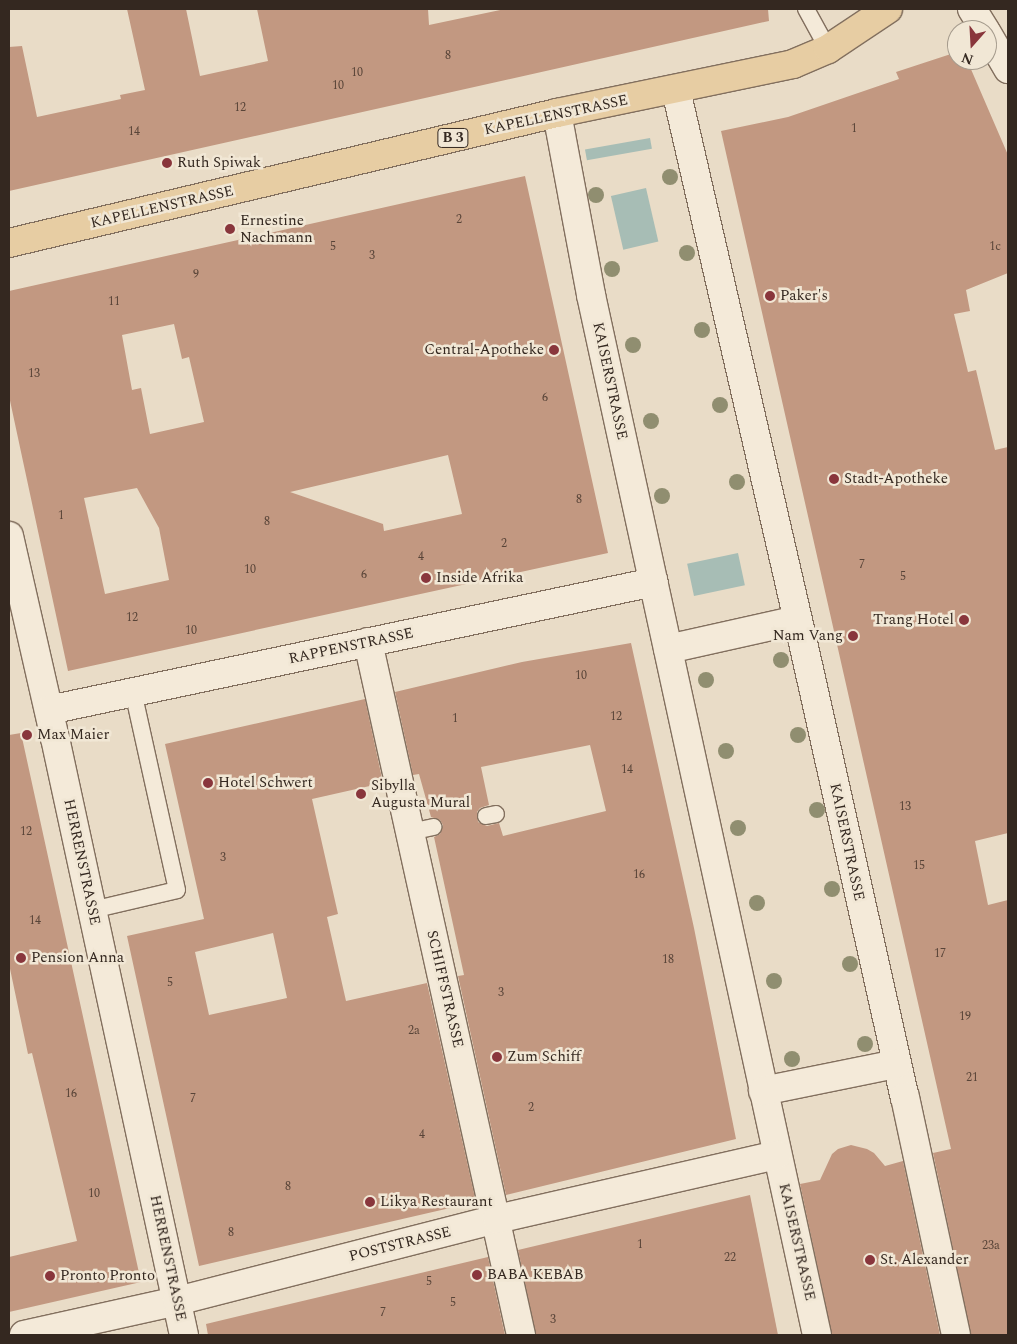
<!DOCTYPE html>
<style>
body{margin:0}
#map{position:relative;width:1017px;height:1344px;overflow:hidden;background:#e9dcc7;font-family:Spectral,serif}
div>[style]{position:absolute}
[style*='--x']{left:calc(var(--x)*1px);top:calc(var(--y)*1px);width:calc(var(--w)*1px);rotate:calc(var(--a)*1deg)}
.water>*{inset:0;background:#a7bdb5;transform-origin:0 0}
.building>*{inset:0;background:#c29881}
.roads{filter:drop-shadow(1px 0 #826f5e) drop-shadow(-1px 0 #826f5e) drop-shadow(0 1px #826f5e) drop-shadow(0 -1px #826f5e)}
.lane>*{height:16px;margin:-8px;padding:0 8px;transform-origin:8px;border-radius:8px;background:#f4ead9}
.street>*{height:28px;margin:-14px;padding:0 14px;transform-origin:14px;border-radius:14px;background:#f4ead9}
.primary>*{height:28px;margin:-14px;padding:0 14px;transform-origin:14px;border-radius:14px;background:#e7cda3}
.trees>*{width:16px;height:16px;margin:-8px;border-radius:50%;background:#908e70}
.dots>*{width:14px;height:14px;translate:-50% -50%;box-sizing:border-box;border:2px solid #f1e7d5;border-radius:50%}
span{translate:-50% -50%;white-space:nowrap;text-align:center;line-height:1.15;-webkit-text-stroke:5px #f1e7d5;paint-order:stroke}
.number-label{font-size:12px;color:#584438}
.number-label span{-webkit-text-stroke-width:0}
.shield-label span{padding:1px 4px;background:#f1e7d5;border:1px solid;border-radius:4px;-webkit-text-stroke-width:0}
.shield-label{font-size:14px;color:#342820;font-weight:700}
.street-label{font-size:15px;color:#342820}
.poi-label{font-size:15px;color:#342820}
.left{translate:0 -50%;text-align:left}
.right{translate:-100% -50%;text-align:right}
.frame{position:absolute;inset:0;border:10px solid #342820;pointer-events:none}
.north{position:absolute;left:947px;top:20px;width:50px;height:50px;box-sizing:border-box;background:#f1e7d5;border:1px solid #a59b8d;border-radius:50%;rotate:199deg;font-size:14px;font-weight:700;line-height:20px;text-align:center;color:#342820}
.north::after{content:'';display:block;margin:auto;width:18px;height:22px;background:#89363c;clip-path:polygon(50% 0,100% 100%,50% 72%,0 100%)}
</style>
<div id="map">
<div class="water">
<i style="left:650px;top:138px;width:11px;height:66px;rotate:80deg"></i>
<i style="left:646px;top:188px;width:55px;height:36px;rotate:77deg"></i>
<i style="left:738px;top:553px;width:33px;height:52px;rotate:78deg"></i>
</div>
<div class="building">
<i style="clip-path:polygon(127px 9px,186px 9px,200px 76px,268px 61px,257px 9px,428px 9px,429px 25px,505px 9px,768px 9px,769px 21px,9px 191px,9px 47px,22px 46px,37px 117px,121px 99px,120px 95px,145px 90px)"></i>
<i style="clip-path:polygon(957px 52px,957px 60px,967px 60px,1008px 155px,1008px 273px,966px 290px,970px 311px,954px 314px,968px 372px,976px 370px,995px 450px,1008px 447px,1008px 833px,975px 841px,988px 905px,1008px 900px,1008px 1335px,971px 1335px,933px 1153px,951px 1149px,721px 131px,788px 117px,899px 79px,896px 72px)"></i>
<i style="clip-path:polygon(evenodd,525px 176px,608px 553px,68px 671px,9px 396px,9px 291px,525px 176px,174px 324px,182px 359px,189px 357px,204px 422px,150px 434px,141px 388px,132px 390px,122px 335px,174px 324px,525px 176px,448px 455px,462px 514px,384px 531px,383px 524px,290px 492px,448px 455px,525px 176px,137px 488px,159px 528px,169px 580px,105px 594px,84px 498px,137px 488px)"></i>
<i style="clip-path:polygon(evenodd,631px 643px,694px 928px,736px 1139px,506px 1195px,458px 976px,464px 975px,434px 837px,440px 834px,443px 825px,440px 820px,431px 817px,419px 774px,413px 775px,395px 692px,522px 662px,631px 643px,590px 745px,606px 811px,503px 836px,499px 823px,487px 826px,478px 822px,477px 812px,480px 808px,489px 805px,481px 767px,590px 745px)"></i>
<i style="clip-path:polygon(evenodd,365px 699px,383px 783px,312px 799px,338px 914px,327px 917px,346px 1001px,427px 983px,476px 1202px,199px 1266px,127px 936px,204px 919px,165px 744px,365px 699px,273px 933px,287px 998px,209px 1015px,195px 952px,273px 933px)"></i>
<i style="clip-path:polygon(21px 733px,141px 1282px,9px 1312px,9px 1257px,77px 1241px,32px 1053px,28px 1054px,9px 964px,9px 735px)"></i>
<i style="clip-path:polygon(851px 1145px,867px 1149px,874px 1153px,885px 1166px,903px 1161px,940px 1335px,832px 1335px,800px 1184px,820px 1180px,832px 1154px,838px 1149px)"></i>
<i style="clip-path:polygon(750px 1195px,778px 1335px,536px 1335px,518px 1250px)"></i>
<i style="clip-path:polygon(488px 1257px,505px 1335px,208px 1335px,206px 1324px)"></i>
</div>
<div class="roads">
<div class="lane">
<i style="--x:806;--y:9;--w:46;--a:61.2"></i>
<i style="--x:486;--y:816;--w:10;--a:-11"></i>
<i style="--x:410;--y:832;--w:24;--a:-12"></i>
<i style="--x:92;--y:910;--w:87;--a:-13.2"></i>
<i style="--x:177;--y:890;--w:203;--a:-102.5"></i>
</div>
<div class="street">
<i style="--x:972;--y:9;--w:25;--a:58"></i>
<i style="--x:987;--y:33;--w:42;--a:59.7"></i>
<i style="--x:676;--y:90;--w:544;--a:77.04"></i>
<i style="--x:798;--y:620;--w:489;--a:77.4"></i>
<i style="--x:905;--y:1097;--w:243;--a:77.9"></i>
<i style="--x:557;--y:113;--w:185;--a:79.4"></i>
<i style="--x:591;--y:295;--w:1064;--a:77.74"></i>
<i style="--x:9;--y:536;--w:207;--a:77.2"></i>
<i style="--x:55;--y:738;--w:611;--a:77.81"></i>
<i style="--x:368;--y:642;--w:710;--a:77.55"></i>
<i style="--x:668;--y:649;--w:133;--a:-12.6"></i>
<i style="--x:49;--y:710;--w:618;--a:-11.95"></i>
<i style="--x:763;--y:1091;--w:136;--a:-11.5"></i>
<i style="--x:24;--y:1335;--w:157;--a:-12.5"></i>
<i style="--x:177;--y:1301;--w:330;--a:-14.4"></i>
<i style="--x:497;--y:1219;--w:287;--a:-12.9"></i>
</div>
<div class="primary">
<i style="--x:9;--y:243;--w:563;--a:-13.35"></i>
<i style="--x:557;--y:113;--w:241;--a:-11.7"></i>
<i style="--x:793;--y:64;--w:38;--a:-23"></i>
<i style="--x:828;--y:49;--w:72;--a:-33.7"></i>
</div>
</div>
<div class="trees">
<i style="left:670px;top:177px"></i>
<i style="left:596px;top:195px"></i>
<i style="left:687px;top:253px"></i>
<i style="left:612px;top:269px"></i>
<i style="left:702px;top:330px"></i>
<i style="left:633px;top:345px"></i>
<i style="left:720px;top:405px"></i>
<i style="left:651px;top:421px"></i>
<i style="left:737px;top:482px"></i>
<i style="left:662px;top:496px"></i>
<i style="left:781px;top:660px"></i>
<i style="left:706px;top:680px"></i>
<i style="left:798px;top:735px"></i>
<i style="left:726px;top:751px"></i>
<i style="left:817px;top:810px"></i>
<i style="left:738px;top:828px"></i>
<i style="left:832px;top:889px"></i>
<i style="left:757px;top:903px"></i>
<i style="left:850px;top:964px"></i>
<i style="left:774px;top:981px"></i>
<i style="left:865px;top:1044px"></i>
<i style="left:792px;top:1059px"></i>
</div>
<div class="dots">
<i style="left:167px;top:163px;background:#89363c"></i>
<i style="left:230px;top:229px;background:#89363c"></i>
<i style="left:770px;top:296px;background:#89363c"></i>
<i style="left:554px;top:350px;background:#89363c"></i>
<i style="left:834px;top:479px;background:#89363c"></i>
<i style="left:426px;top:578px;background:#89363c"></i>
<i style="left:964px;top:620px;background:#89363c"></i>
<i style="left:853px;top:636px;background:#89363c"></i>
<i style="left:27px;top:735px;background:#89363c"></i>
<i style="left:208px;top:783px;background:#89363c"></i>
<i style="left:361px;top:794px;background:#89363c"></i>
<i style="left:21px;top:958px;background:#89363c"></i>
<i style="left:497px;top:1057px;background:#89363c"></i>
<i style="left:370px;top:1202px;background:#89363c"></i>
<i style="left:870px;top:1260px;background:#89363c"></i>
<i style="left:477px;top:1275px;background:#89363c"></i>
<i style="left:50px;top:1276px;background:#89363c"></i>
</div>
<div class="number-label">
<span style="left:448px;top:56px">8</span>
<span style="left:357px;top:73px">10</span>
<span style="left:338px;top:86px">10</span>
<span style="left:240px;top:108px">12</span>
<span style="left:854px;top:129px">1</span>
<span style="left:134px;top:132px">14</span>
<span style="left:459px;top:220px">2</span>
<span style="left:333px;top:247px">5</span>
<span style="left:995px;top:247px">1c</span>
<span style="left:372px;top:256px">3</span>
<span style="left:196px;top:275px">9</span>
<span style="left:114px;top:302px">11</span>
<span style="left:34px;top:374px">13</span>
<span style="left:545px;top:398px">6</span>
<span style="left:579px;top:500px">8</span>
<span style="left:61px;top:516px">1</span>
<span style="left:267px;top:522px">8</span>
<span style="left:504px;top:544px">2</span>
<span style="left:421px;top:557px">4</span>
<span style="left:862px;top:565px">7</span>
<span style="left:250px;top:570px">10</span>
<span style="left:364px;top:575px">6</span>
<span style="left:903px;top:577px">5</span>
<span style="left:132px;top:618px">12</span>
<span style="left:191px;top:631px">10</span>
<span style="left:581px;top:676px">10</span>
<span style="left:616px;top:717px">12</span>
<span style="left:455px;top:719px">1</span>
<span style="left:627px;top:770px">14</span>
<span style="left:905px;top:807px">13</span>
<span style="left:26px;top:832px">12</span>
<span style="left:223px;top:858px">3</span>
<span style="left:919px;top:866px">15</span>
<span style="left:639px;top:875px">16</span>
<span style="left:35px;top:921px">14</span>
<span style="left:940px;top:954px">17</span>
<span style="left:668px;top:960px">18</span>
<span style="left:170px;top:983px">5</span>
<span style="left:501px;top:993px">3</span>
<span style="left:965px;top:1017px">19</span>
<span style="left:414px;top:1031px">2a</span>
<span style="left:972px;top:1078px">21</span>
<span style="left:71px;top:1094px">16</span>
<span style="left:193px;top:1099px">7</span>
<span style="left:531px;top:1108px">2</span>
<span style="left:422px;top:1135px">4</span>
<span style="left:288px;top:1187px">8</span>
<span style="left:94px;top:1194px">10</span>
<span style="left:231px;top:1233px">8</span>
<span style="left:640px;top:1245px">1</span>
<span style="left:991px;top:1246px">23a</span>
<span style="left:730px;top:1258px">22</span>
<span style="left:429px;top:1282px">5</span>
<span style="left:453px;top:1303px">5</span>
<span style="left:383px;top:1313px">7</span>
<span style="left:553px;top:1320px">3</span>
</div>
<div class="shield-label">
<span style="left:453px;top:138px">B 3</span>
</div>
<div class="street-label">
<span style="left:556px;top:115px;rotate:-12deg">KAPELLENSTRASSE</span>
<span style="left:162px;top:207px;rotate:-13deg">KAPELLENSTRASSE</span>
<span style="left:610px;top:381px;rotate:78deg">KAISERSTRASSE</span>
<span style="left:351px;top:646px;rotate:-12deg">RAPPENSTRASSE</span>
<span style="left:847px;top:842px;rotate:78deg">KAISERSTRASSE</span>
<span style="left:82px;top:862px;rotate:78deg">HERRENSTRASSE</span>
<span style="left:445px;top:989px;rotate:77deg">SCHIFFSTRASSE</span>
<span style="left:797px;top:1242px;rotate:77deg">KAISERSTRASSE</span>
<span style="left:400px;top:1244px;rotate:-14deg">POSTSTRASSE</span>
<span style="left:168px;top:1258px;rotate:78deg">HERRENSTRASSE</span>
</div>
<div class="poi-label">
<span class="left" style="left:177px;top:163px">Ruth Spiwak</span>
<span class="left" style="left:240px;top:229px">Ernestine<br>Nachmann</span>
<span class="left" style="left:780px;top:296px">Paker's</span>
<span class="right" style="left:544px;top:350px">Central-Apotheke</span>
<span class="left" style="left:844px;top:479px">Stadt-Apotheke</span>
<span class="left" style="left:436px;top:578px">Inside Afrika</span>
<span class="right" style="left:954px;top:620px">Trang Hotel</span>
<span class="right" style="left:843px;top:636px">Nam Vang</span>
<span class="left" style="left:37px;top:735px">Max Maier</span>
<span class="left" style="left:218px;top:783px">Hotel Schwert</span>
<span class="left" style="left:371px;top:794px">Sibylla<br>Augusta Mural</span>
<span class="left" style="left:31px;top:958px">Pension Anna</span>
<span class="left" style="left:507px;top:1057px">Zum Schiff</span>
<span class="left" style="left:380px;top:1202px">Likya Restaurant</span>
<span class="left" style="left:880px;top:1260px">St. Alexander</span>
<span class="left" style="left:487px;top:1275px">BABA KEBAB</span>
<span class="left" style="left:60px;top:1276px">Pronto Pronto</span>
</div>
<div class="frame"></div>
<div class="north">N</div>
</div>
